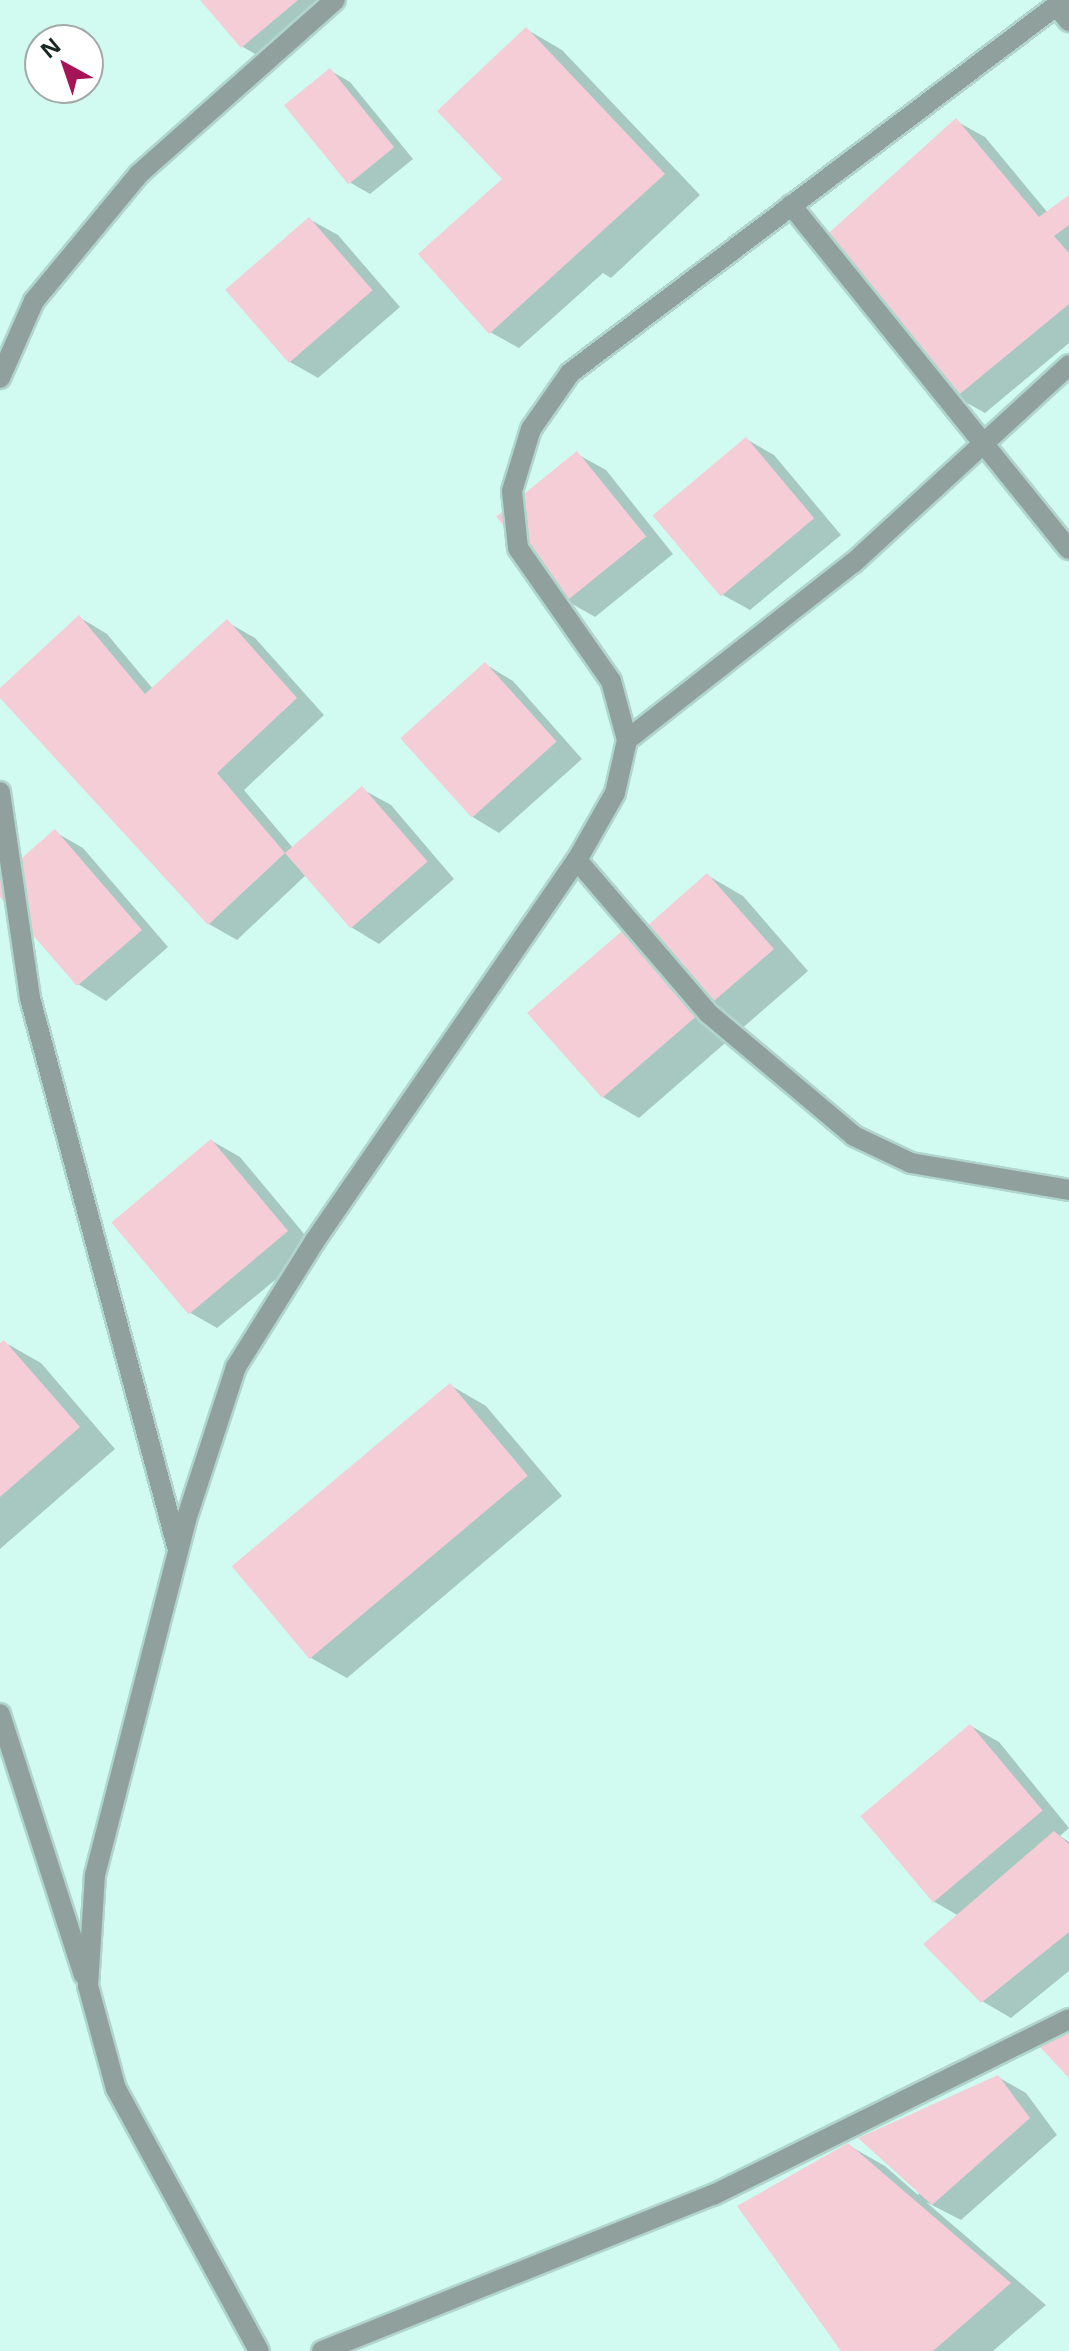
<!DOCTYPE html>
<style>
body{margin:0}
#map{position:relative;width:1069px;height:2351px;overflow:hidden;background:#d1fbf1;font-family:"Open Sans",sans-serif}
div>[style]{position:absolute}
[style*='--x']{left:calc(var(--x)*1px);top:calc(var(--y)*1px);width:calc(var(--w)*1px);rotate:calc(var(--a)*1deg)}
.shadow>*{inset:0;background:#0003}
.building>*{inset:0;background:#f4cdd7;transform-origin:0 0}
.roads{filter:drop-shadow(2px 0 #b0d5cc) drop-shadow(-2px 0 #b0d5cc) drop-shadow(0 2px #b0d5cc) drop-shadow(0 -2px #b0d5cc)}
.minor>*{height:20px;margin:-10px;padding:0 10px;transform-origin:10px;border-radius:10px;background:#90a19d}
span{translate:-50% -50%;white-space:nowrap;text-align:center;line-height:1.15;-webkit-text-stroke:8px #fff;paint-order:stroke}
.north{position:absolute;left:24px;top:24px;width:80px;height:80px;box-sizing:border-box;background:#fff;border:2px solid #a3a9a7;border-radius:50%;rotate:320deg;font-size:22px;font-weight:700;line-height:32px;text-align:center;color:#182824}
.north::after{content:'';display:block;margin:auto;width:28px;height:36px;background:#a41456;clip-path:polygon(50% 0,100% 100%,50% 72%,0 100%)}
</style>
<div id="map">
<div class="shadow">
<i style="clip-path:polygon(202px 0,345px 0,271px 63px,243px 47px)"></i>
<i style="clip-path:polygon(526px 29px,562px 50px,700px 195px,611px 278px,603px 273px,519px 348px,490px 332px,503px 180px)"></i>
<i style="clip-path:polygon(331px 71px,350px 82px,413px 159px,370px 194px,351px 183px)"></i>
<i style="clip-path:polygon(956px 121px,985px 137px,1048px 213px,1069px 198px,1069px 343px,985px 413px,956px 397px)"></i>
<i style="clip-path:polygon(309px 219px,338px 235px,400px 307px,318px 378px,290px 362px)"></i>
<i style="clip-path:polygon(746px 439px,774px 455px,841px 535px,750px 610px,721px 594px)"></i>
<i style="clip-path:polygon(577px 454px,606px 470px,673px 554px,595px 617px,567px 601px)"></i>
<i style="clip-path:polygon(79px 617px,107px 634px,153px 689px,227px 622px,255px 638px,324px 715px,244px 790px,293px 848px,362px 789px,391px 805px,454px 879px,379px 944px,351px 927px,306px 875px,237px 940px,209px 924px,0 695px,0 691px)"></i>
<i style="clip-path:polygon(485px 664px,513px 681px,582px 759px,499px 833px,471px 816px)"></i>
<i style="clip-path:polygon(55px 832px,83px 848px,168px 947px,106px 1001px,78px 984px,0 894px,0 879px)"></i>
<i style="clip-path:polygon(707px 875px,743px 896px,808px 971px,639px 1118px,603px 1097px,646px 930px)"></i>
<i style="clip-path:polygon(212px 1141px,240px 1157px,315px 1247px,217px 1328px,189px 1312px)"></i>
<i style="clip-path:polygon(4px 1342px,41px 1363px,115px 1449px,0 1549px,0 1346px)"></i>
<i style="clip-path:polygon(450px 1385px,486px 1406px,562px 1496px,347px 1678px,311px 1658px)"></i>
<i style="clip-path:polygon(971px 1726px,999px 1742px,1069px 1828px,1060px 1836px,1069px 1842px,1069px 1971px,1011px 2018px,982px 2001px,959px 1916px,933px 1901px)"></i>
<i style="clip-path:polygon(998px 2077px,1026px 2093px,1057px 2135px,961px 2220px,926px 2202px,1046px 2305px,993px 2351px,844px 2351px,848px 2145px,885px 2166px,918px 2195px)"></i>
</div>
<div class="building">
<i style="clip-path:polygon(200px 0,298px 0,241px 48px)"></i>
<i style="clip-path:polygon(526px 27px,665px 174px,489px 334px,418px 254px,502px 179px,437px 111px)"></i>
<i style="left:330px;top:68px;width:102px;height:59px;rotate:51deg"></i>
<i style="clip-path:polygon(956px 118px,1039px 217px,1069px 195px,1069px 225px,1054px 236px,1069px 253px,1069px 304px,955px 398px,821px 240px)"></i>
<i style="left:309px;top:217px;width:97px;height:111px;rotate:49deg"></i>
<i style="left:746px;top:437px;width:106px;height:122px;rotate:50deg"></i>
<i style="left:577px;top:451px;width:110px;height:104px;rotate:51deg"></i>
<i style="clip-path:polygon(79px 615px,145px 694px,227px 619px,297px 698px,217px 773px,285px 853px,208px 925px,0 698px,0 688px)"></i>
<i style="left:485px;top:662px;width:107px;height:114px;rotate:48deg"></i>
<i style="left:362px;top:786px;width:100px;height:102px;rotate:49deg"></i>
<i style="clip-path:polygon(55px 829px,142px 930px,77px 986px,0 897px,0 877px)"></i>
<i style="clip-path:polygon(707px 873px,774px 949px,602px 1098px,527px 1013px,622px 931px,645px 928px)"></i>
<i style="left:211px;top:1139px;width:120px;height:130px;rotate:50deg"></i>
<i style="clip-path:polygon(4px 1340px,80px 1427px,0 1497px,0 1343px)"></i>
<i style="left:450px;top:1383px;width:121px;height:285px;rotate:50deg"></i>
<i style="left:970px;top:1724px;width:113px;height:143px;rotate:50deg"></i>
<i style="clip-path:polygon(1054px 1831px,1069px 1844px,1069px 1932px,981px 2003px,923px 1944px)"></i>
<i style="clip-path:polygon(1069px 2033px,1069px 2078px,1040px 2047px)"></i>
<i style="clip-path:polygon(998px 2075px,1030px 2118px,932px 2205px,858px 2138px)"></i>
<i style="clip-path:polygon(848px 2143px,1011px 2283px,933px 2351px,841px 2351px,737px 2206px)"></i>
</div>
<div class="roads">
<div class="minor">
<i style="--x:1056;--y:5;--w:21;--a:51"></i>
<i style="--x:791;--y:205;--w:442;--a:51.1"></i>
<i style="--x:0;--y:378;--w:84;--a:-66.2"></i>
<i style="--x:34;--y:301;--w:165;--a:-50.4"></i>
<i style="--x:139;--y:174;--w:262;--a:-41.6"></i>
<i style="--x:627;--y:740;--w:287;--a:-38.1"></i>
<i style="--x:853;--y:563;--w:293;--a:-42.5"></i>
<i style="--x:0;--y:792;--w:208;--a:81.7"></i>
<i style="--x:30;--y:998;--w:571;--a:74.99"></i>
<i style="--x:577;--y:860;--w:201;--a:49.4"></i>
<i style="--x:708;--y:1013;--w:191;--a:40.1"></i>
<i style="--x:854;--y:1136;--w:63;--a:25.3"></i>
<i style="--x:911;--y:1163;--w:160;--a:9.7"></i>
<i style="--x:0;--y:1714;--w:274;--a:72.2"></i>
<i style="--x:259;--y:2351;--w:298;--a:-118.6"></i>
<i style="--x:116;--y:2089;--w:107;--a:-105.2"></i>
<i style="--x:88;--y:1986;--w:111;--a:-86.4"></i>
<i style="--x:95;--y:1875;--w:366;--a:-75.6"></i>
<i style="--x:186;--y:1520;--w:161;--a:-71.9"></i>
<i style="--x:236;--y:1367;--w:147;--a:-58"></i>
<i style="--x:314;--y:1242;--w:464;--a:-55.5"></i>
<i style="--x:577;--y:860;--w:77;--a:-60.4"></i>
<i style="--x:615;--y:793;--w:54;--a:-77.2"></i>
<i style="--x:627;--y:740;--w:61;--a:-105.2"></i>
<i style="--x:611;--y:681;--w:162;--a:-125"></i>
<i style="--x:518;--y:548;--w:57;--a:-96"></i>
<i style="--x:512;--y:491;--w:65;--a:-73"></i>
<i style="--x:531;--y:429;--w:68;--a:-55.1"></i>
<i style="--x:570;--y:373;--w:619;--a:-37.06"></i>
<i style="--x:322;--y:2351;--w:421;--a:-21.8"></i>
<i style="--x:713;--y:2195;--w:397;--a:-26.3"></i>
</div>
</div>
<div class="north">N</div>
</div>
